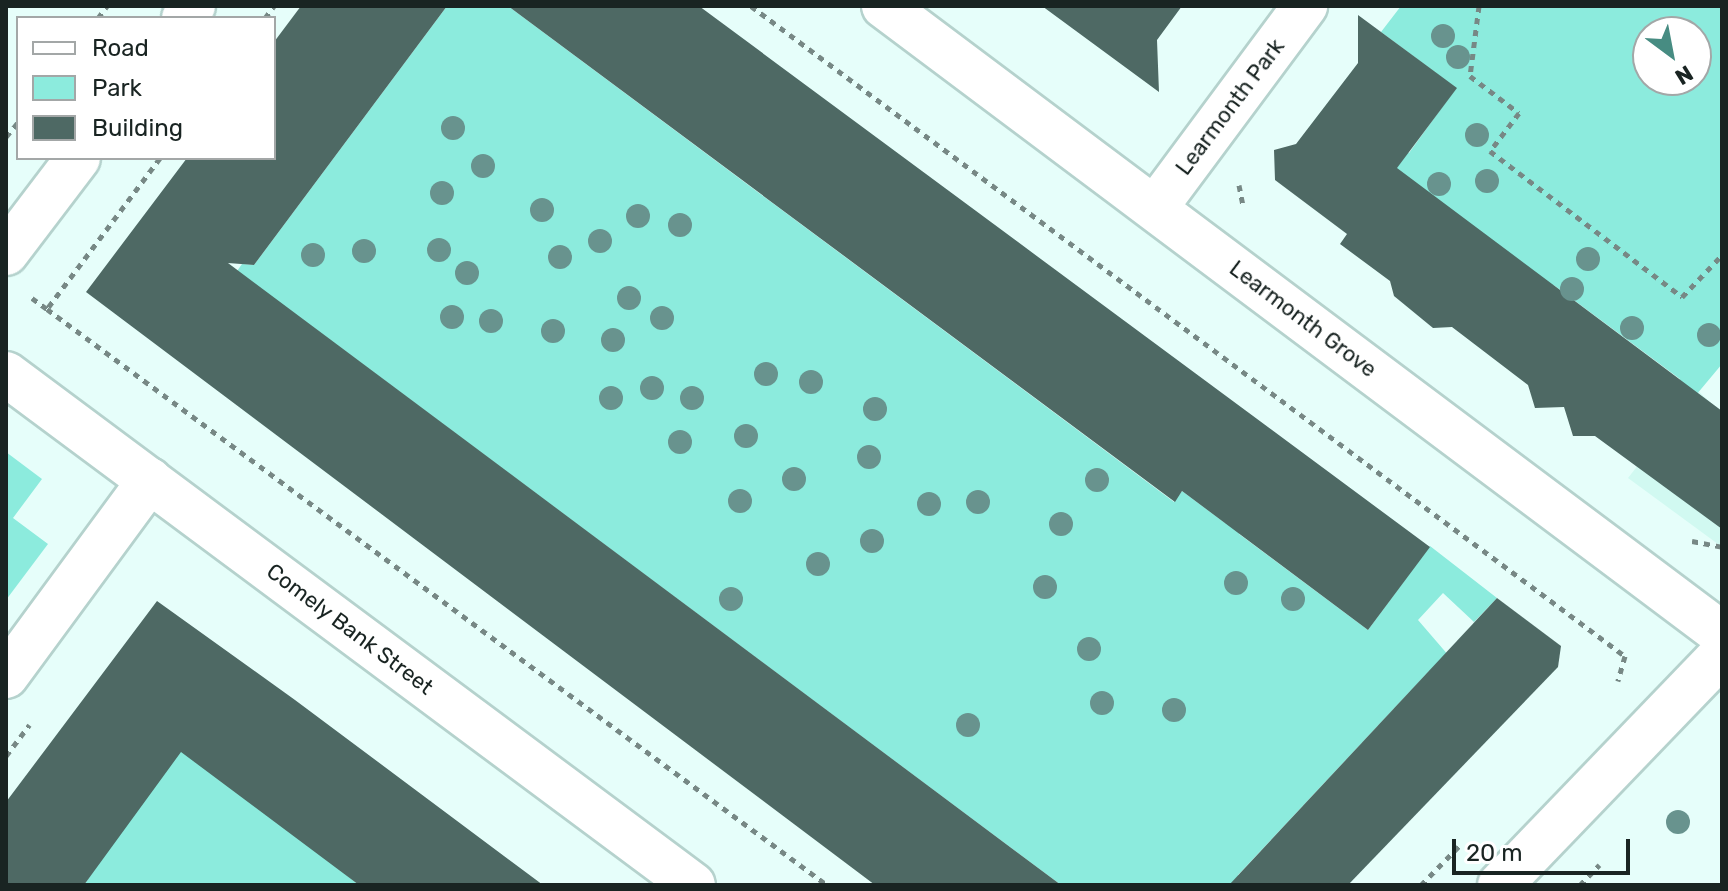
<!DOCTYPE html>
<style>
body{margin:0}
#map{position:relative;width:1728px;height:891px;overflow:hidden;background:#e6fefa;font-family:Rubik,sans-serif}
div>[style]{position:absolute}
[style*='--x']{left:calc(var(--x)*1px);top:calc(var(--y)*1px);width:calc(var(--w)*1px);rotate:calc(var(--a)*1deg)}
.built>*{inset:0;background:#d1f9f1}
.green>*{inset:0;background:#8cebdd}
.building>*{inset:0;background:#4e6964}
.path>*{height:5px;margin-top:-2.5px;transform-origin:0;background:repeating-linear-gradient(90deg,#778885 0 6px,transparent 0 12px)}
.roads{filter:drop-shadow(2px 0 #b5d2cd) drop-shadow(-2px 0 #b5d2cd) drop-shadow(0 2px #b5d2cd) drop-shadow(0 -2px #b5d2cd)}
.minor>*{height:44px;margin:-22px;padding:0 22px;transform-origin:22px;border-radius:22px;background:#fff}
.major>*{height:44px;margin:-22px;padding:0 22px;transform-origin:22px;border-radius:22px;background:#fff}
.trees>*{width:24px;height:24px;margin:-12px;border-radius:50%;background:#68938e}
span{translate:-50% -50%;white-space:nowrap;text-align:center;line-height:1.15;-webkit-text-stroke:8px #fff;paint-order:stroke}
.street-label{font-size:22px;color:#192422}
.frame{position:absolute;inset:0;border:8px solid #192422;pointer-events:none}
.legend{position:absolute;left:16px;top:16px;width:260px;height:144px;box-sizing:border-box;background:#fff;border:2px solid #a3a7a7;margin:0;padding:10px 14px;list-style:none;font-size:24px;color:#192422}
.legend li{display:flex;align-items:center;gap:16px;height:40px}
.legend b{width:40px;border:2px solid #a3a7a7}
.north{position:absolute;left:1632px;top:16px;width:80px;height:80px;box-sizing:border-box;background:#fff;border:2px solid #a3a7a7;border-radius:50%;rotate:148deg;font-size:22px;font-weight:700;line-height:32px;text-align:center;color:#192422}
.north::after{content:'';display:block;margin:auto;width:28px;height:36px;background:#478c82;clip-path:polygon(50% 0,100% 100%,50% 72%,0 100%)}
.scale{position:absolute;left:1452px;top:839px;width:178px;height:36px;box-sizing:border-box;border:4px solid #192422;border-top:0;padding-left:10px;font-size:24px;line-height:28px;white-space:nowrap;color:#192422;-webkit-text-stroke:6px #fff;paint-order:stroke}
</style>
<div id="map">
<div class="built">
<i style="clip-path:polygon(1697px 390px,1722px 413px,1722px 547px,1628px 478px)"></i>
</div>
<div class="green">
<i style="clip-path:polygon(447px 6px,508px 6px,1174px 502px,1182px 491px,1225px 523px,1249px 493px,1239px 534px,1368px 630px,1430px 546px,1497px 598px,1474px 622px,1443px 593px,1418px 620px,1468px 678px,1429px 671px,1238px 875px,1248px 885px,1061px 885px,286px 307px,230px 281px,242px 264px,254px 265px)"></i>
<i style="clip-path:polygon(evenodd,1401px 6px,1722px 6px,1722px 364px,1671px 425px,1680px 379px,1555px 286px,1388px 212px,1378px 130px,1409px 153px,1456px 88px,1381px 32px,1401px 6px,1648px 32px,1696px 32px,1696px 80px,1648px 80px,1648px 32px)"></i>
<i style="clip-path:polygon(6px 452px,42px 479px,13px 518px,48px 544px,6px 600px)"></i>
<i style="clip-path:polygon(180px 744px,359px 885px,84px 885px)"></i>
</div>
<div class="building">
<i style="clip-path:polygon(301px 6px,447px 6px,254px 265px,228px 263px,1061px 885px,875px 885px,86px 292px,187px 158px,274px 158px,274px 42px)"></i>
<i style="clip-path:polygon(508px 6px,699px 6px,1430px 547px,1368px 630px,1182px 491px,1175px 502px)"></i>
<i style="clip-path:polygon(1042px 6px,1182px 6px,1157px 40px,1159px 92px)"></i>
<i style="clip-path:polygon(1358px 15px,1457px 88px,1397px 168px,1722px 411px,1722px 529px,1595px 436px,1573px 436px,1564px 407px,1535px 408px,1528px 385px,1452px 327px,1433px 328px,1394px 296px,1390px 281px,1340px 244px,1347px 234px,1275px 180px,1274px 150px,1296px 144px,1358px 63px)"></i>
<i style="clip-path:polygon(1497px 598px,1561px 646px,1558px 667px,1348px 885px,1229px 885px)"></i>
<i style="clip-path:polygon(157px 601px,295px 700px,543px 885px,359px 885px,181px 752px,84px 885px,6px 885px,6px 802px)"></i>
</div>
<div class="path">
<i style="--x:751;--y:6;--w:1089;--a:36.64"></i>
<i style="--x:1625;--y:656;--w:26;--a:106"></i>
<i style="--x:1479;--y:6;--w:71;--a:97.3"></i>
<i style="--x:1470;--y:76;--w:61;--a:37.1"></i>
<i style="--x:1519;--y:113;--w:48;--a:127.3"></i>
<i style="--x:1490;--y:151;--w:241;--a:37.2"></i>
<i style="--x:1682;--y:297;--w:58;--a:-46.4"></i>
<i style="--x:98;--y:18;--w:15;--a:-53"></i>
<i style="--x:265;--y:18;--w:15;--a:-53"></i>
<i style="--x:6;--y:137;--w:19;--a:-51"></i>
<i style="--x:160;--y:158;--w:189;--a:126.8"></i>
<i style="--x:47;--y:309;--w:970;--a:36.44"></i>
<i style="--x:1239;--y:185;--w:21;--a:79"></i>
<i style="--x:32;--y:298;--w:19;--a:36"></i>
<i style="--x:1692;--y:541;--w:31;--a:11"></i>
<i style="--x:6;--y:756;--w:39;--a:-53"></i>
<i style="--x:1421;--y:885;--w:57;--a:-45.7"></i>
<i style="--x:1580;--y:885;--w:28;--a:-46"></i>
</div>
<div class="roads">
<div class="minor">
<i style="--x:884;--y:6;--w:1047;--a:36.85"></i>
<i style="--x:184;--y:18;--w:15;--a:-53"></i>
<i style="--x:1155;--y:208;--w:252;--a:-53.4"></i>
<i style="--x:6;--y:253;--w:119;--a:-52.8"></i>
<i style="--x:6;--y:374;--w:856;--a:36.64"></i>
<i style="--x:6;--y:676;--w:243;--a:-53.7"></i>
</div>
<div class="major">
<i style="--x:1500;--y:885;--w:320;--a:-46.1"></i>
</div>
</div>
<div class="trees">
<i style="left:1443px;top:36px"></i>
<i style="left:1458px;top:57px"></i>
<i style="left:453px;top:128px"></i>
<i style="left:1477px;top:135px"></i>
<i style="left:483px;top:166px"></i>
<i style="left:1487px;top:181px"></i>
<i style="left:1439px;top:184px"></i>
<i style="left:442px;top:193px"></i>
<i style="left:542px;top:210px"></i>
<i style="left:638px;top:216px"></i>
<i style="left:680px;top:225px"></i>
<i style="left:600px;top:241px"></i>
<i style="left:439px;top:250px"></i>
<i style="left:364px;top:251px"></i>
<i style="left:313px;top:255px"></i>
<i style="left:560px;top:257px"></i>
<i style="left:1588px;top:259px"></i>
<i style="left:467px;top:273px"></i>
<i style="left:1572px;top:289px"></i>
<i style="left:629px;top:298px"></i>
<i style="left:452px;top:317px"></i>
<i style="left:662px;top:318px"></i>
<i style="left:491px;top:321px"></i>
<i style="left:1632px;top:328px"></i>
<i style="left:553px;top:331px"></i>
<i style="left:1709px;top:335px"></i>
<i style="left:613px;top:340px"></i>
<i style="left:766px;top:374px"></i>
<i style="left:811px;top:382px"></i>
<i style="left:652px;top:388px"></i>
<i style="left:611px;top:398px"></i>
<i style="left:692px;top:398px"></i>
<i style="left:875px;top:409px"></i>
<i style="left:746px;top:436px"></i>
<i style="left:680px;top:442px"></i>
<i style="left:869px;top:457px"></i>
<i style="left:794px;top:479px"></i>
<i style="left:1097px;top:480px"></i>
<i style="left:740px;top:501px"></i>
<i style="left:978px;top:502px"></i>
<i style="left:929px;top:504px"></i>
<i style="left:1061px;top:524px"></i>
<i style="left:872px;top:541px"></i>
<i style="left:818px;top:564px"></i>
<i style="left:1236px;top:583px"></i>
<i style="left:1045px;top:587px"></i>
<i style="left:731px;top:599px"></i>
<i style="left:1293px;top:599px"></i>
<i style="left:1089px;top:649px"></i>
<i style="left:1102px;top:703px"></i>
<i style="left:1174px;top:710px"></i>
<i style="left:968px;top:725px"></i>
<i style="left:1678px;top:822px"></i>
</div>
<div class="street-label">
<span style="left:1230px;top:107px;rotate:-53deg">Learmonth Park</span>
<span style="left:1303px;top:319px;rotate:37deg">Learmonth Grove</span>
<span style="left:350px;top:629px;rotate:37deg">Comely Bank Street</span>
</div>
<div class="frame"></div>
<ul class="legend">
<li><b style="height:10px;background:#fff"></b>Road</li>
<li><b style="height:22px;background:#8cebdd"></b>Park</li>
<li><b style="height:22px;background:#4e6964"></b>Building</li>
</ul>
<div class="north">N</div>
<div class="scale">20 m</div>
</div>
